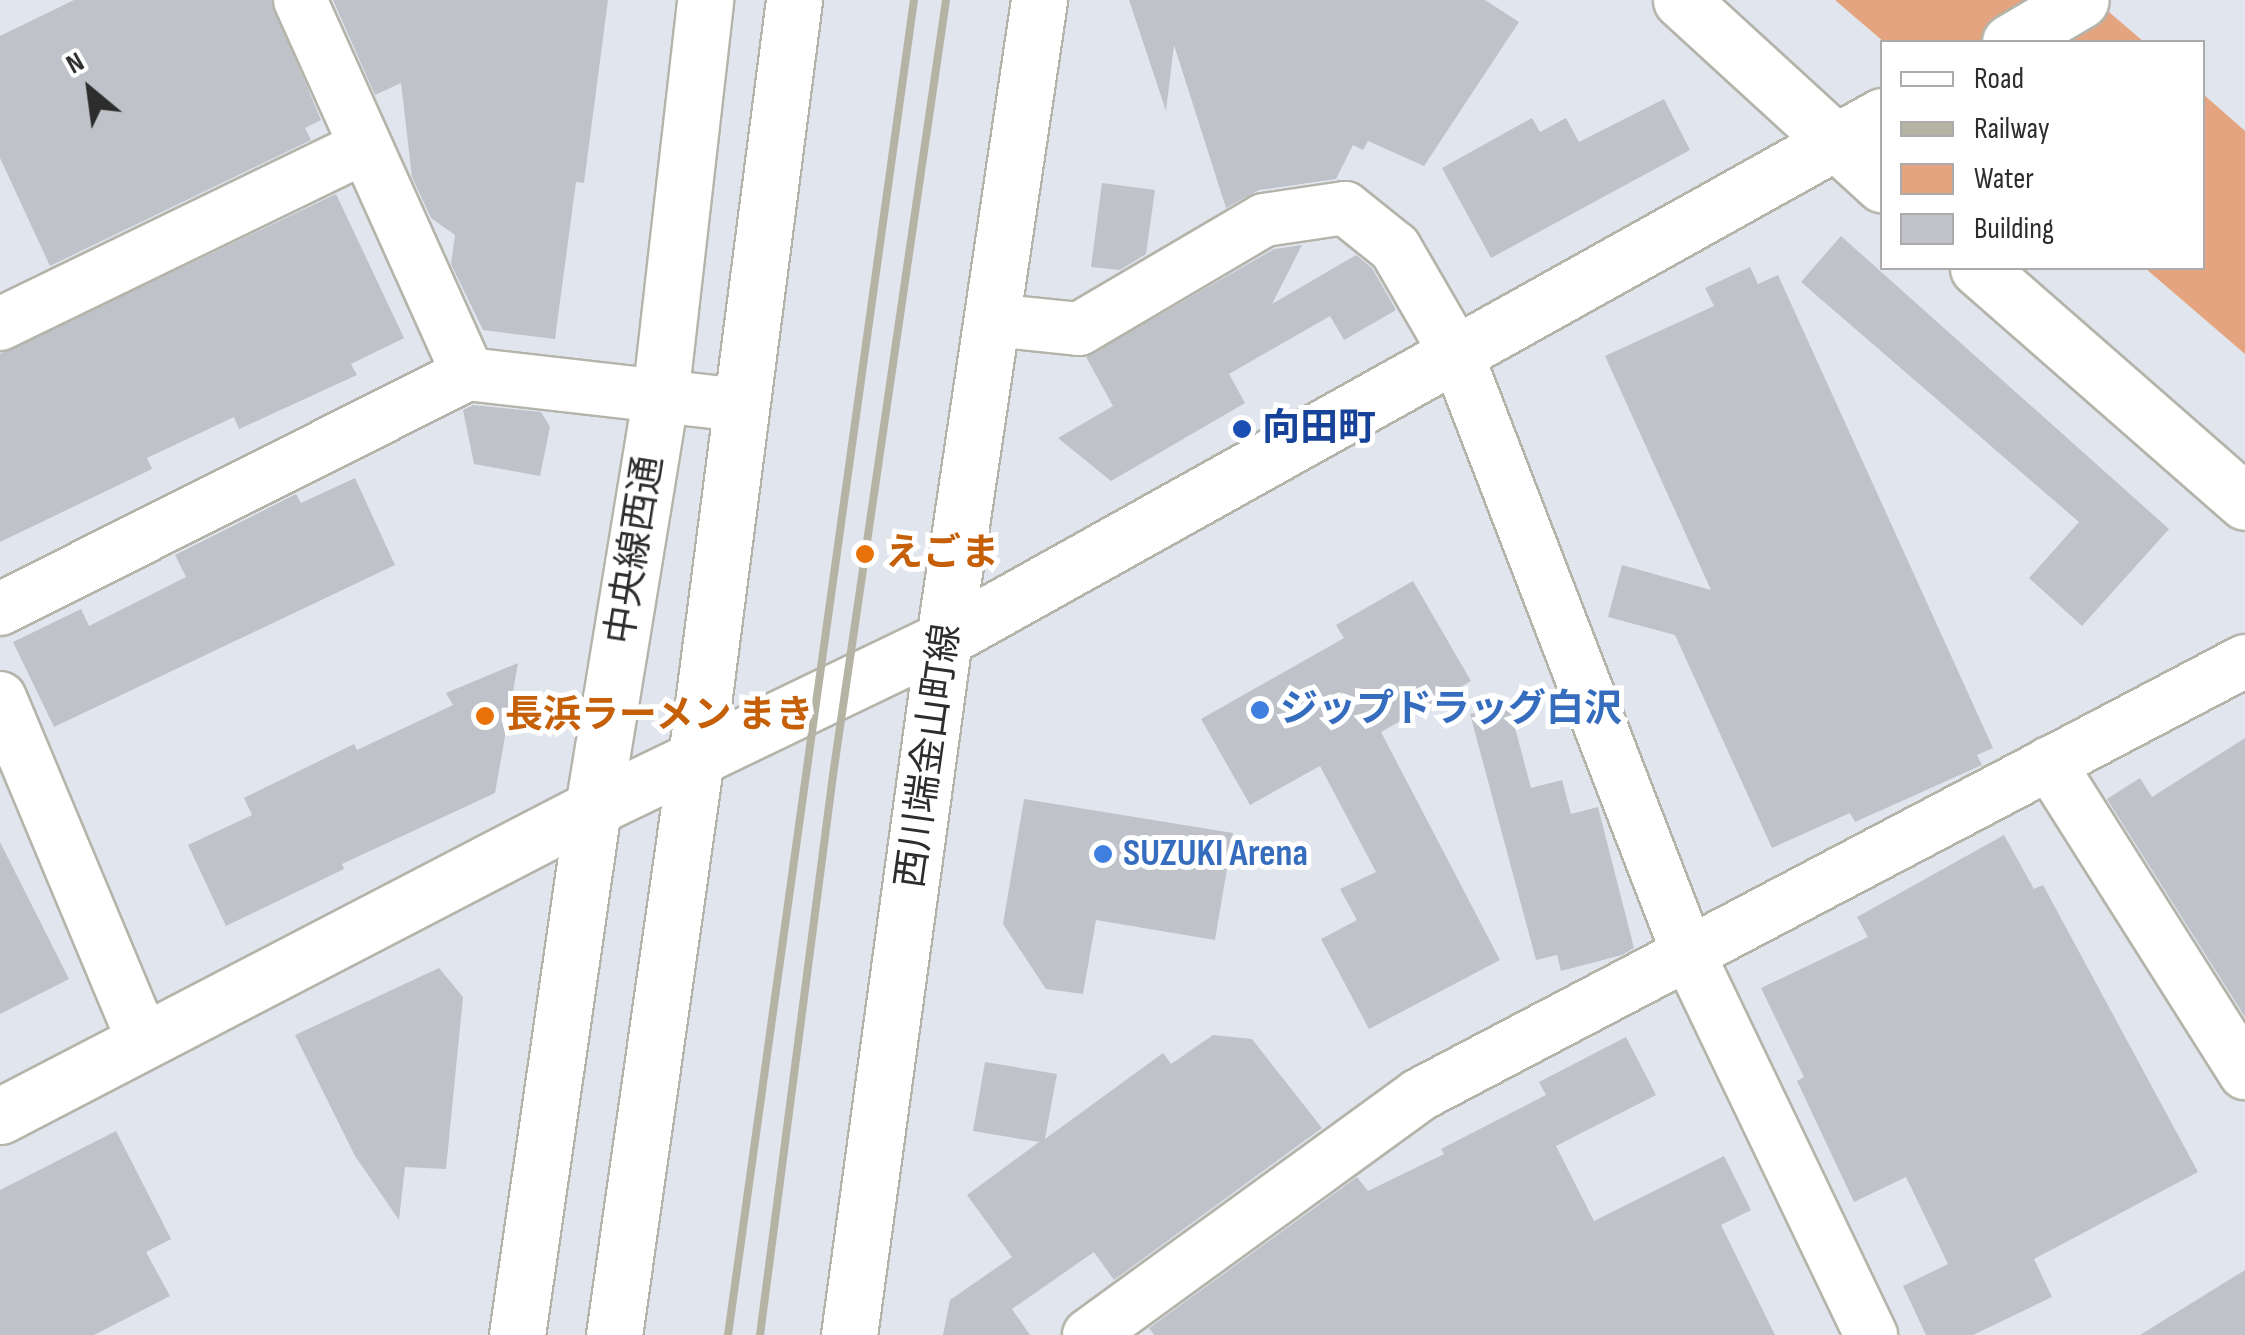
<!DOCTYPE html>
<meta charset="utf-8">
<style>
body{margin:0}
#map{position:relative;width:2245px;height:1335px;overflow:hidden;background:#e1e5ed;font-family:"Sofia Sans Condensed","Noto Sans JP",sans-serif}
div>[style]{position:absolute}
[style*='--x']{left:calc(var(--x)*1px);top:calc(var(--y)*1px);width:calc(var(--w)*1px);rotate:calc(var(--a)*1deg)}
.water>*{inset:0;background:#e4a47f}
.building>*{inset:0;background:#bfc3c9}
.roads{filter:drop-shadow(2px 0 #b4b4ab) drop-shadow(-2px 0 #b4b4ab) drop-shadow(0 2px #b4b4ab) drop-shadow(0 -2px #b4b4ab)}
.minor>*{height:52px;margin:-26px;padding:0 26px;transform-origin:26px;border-radius:26px;background:#fff}
.tertiary>*{height:55px;margin:-27.5px;padding:0 27.5px;transform-origin:27.5px;border-radius:27.5px;background:#fff}
.rail>*{height:8px;margin:-4px;padding:0 4px;transform-origin:4px;border-radius:4px;background:#b5b4a4}
.dots>*{width:28px;height:28px;translate:-50% -50%;box-sizing:border-box;border:5px solid #fff;border-radius:50%}
span{translate:-50% -50%;white-space:nowrap;text-align:center;line-height:1.15;-webkit-text-stroke:10px #fff;paint-order:stroke}
.transit-label{font-size:38px;color:#164399;font-weight:700}
.left{translate:0 -50%;text-align:left}
.street-label{font-size:38px;color:#2d2d2d}
.food-label{font-size:38px;color:#c56008;font-weight:700}
.shop-label{font-size:38px;color:#366cbe;font-weight:700}
.legend{position:absolute;left:1880px;top:40px;width:325px;height:230px;box-sizing:border-box;background:#fff;border:2px solid #ababab;margin:0;padding:12px 18px;list-style:none;font-size:30px;color:#2d2d2d}
.legend li{display:flex;align-items:center;gap:20px;height:50px}
.legend b{width:50px;border:2px solid #ababab}
.north{position:absolute;left:40px;top:40px;width:100px;height:100px;-webkit-text-stroke:8px #fff;paint-order:stroke;rotate:331deg;font-size:28px;font-weight:700;line-height:40px;text-align:center;color:#2d2d2d}
.north::after{content:'';display:block;margin:auto;width:35px;height:45px;background:#2d2d2d;clip-path:polygon(50% 0,100% 100%,50% 72%,0 100%)}
</style>
<div id="map">
<div class="water">
<i style="clip-path:polygon(1835px 0,2095px 0,2144px 42px,1884px 42px)"></i>
<i style="clip-path:polygon(2203px 94px,2245px 131px,2245px 354px,2145px 268px,2202px 268px)"></i>
</div>
<div class="building">
<i style="clip-path:polygon(74px 0,271px 0,321px 120px,305px 128px,311px 140px,50px 266px,0 158px,0 36px)"></i>
<i style="clip-path:polygon(333px 0,608px 0,584px 183px,576px 182px,555px 339px,483px 330px,451px 264px,455px 235px,431px 218px,412px 177px,401px 83px,375px 95px)"></i>
<i style="clip-path:polygon(1129px 0,1485px 0,1519px 22px,1424px 166px,1368px 141px,1363px 150px,1353px 145px,1336px 179px,1259px 190px,1226px 208px,1174px 45px,1166px 111px)"></i>
<i style="clip-path:polygon(1664px 99px,1690px 150px,1491px 258px,1442px 168px,1532px 118px,1540px 132px,1566px 118px,1579px 142px)"></i>
<i style="clip-path:polygon(1102px 183px,1155px 190px,1146px 254px,1120px 270px,1091px 267px)"></i>
<i style="clip-path:polygon(336px 194px,404px 338px,351px 364px,357px 375px,239px 429px,234px 417px,147px 458px,152px 469px,0 542px,0 354px)"></i>
<i style="clip-path:polygon(1841px 236px,2169px 529px,2082px 626px,2029px 578px,2079px 522px,1801px 282px)"></i>
<i style="clip-path:polygon(1302px 245px,1272px 304px,1356px 255px,1372px 268px,1396px 310px,1344px 340px,1330px 316px,1229px 374px,1245px 403px,1111px 481px,1058px 438px,1113px 406px,1086px 357px,1274px 249px)"></i>
<i style="clip-path:polygon(1750px 267px,1758px 284px,1778px 275px,1993px 748px,1977px 755px,1982px 765px,1855px 822px,1850px 813px,1772px 848px,1675px 635px,1608px 617px,1622px 565px,1711px 590px,1605px 356px,1714px 306px,1705px 288px)"></i>
<i style="clip-path:polygon(473px 405px,541px 412px,550px 427px,540px 476px,474px 464px,463px 410px)"></i>
<i style="clip-path:polygon(355px 478px,395px 565px,54px 727px,13px 642px,81px 609px,89px 626px,186px 577px,175px 555px,296px 494px,301px 503px)"></i>
<i style="clip-path:polygon(1413px 581px,1471px 681px,1381px 732px,1500px 960px,1369px 1029px,1321px 939px,1357px 920px,1340px 889px,1376px 872px,1320px 766px,1250px 805px,1201px 719px,1344px 638px,1336px 625px)"></i>
<i style="clip-path:polygon(518px 663px,495px 793px,342px 864px,344px 869px,226px 926px,188px 845px,252px 815px,244px 798px,354px 744px,357px 750px,453px 705px,446px 693px)"></i>
<i style="clip-path:polygon(1509px 705px,1531px 788px,1562px 780px,1571px 814px,1598px 807px,1634px 948px,1622px 955px,1561px 971px,1557px 955px,1536px 960px,1470px 714px)"></i>
<i style="clip-path:polygon(2245px 738px,2245px 1017px,2107px 799px,2140px 778px,2152px 797px)"></i>
<i style="clip-path:polygon(1024px 799px,1233px 833px,1215px 940px,1096px 920px,1083px 994px,1046px 989px,1003px 924px)"></i>
<i style="clip-path:polygon(2004px 835px,2034px 889px,2043px 885px,2198px 1172px,2034px 1259px,2052px 1297px,1973px 1335px,1926px 1335px,1903px 1286px,1948px 1264px,1906px 1177px,1854px 1202px,1797px 1081px,1804px 1077px,1761px 988px,1868px 937px,1857px 917px)"></i>
<i style="clip-path:polygon(0 842px,69px 979px,0 1014px)"></i>
<i style="clip-path:polygon(439px 968px,463px 997px,446px 1169px,405px 1167px,399px 1220px,355px 1156px,295px 1035px)"></i>
<i style="clip-path:polygon(1213px 1035px,1252px 1039px,1322px 1128px,1114px 1280px,1094px 1252px,1012px 1309px,1030px 1335px,943px 1335px,950px 1300px,1012px 1257px,967px 1195px,1039px 1142px,973px 1131px,985px 1062px,1057px 1074px,1045px 1139px,1163px 1053px,1171px 1064px)"></i>
<i style="clip-path:polygon(1626px 1037px,1656px 1095px,1556px 1146px,1594px 1221px,1724px 1156px,1751px 1210px,1721px 1225px,1775px 1335px,1154px 1335px,1149px 1328px,1357px 1177px,1368px 1191px,1444px 1154px,1441px 1149px,1546px 1095px,1539px 1082px)"></i>
<i style="clip-path:polygon(116px 1131px,171px 1239px,146px 1252px,170px 1296px,94px 1335px,0 1335px,0 1190px)"></i>
<i style="clip-path:polygon(2245px 1270px,2245px 1335px,2140px 1335px)"></i>
</div>
<div class="roads">
<div class="minor">
<i style="--x:300;--y:0;--w:410;--a:65.8"></i>
<i style="--x:992;--y:320;--w:87;--a:5.9"></i>
<i style="--x:1079;--y:329;--w:215;--a:-30.5"></i>
<i style="--x:1264;--y:220;--w:82;--a:-8.4"></i>
<i style="--x:1345;--y:208;--w:64;--a:38.7"></i>
<i style="--x:1395;--y:248;--w:124;--a:59.9"></i>
<i style="--x:1457;--y:355;--w:641;--a:68.88"></i>
<i style="--x:1688;--y:953;--w:424;--a:64.4"></i>
<i style="--x:0;--y:324;--w:406;--a:-25.9"></i>
<i style="--x:0;--y:609;--w:524;--a:-26.66"></i>
<i style="--x:468;--y:374;--w:275;--a:6.5"></i>
<i style="--x:0;--y:698;--w:371;--a:67.3"></i>
<i style="--x:2049;--y:763;--w:367;--a:57.7"></i>
<i style="--x:1089;--y:1335;--w:408;--a:-36"></i>
<i style="--x:1419;--y:1095;--w:933;--a:-27.72"></i>
</div>
<div class="tertiary">
<i style="--x:1681;--y:0;--w:273;--a:42.5"></i>
<i style="--x:2010;--y:42;--w:82;--a:-30.6"></i>
<i style="--x:1978;--y:268;--w:355;--a:41.2"></i>
<i style="--x:0;--y:1116;--w:668;--a:-27.45"></i>
<i style="--x:593;--y:808;--w:390;--a:-25.7"></i>
<i style="--x:944;--y:639;--w:1074;--a:-29.14"></i>
<i style="--x:517;--y:1335;--w:532;--a:-81.79"></i>
<i style="--x:593;--y:808;--w:416;--a:-80.7"></i>
<i style="--x:660;--y:397;--w:400;--a:-83.5"></i>
<i style="--x:614;--y:1335;--w:583;--a:-81.91"></i>
<i style="--x:696;--y:758;--w:764;--a:-82.63"></i>
<i style="--x:849;--y:1335;--w:702;--a:-82.23"></i>
<i style="--x:944;--y:639;--w:646;--a:-81.54"></i>
</div>
</div>
<div class="rail">
<i style="--x:728;--y:1335;--w:1348;--a:-82.07"></i>
<i style="--x:760;--y:1335;--w:565;--a:-82.57"></i>
<i style="--x:833;--y:775;--w:783;--a:-81.7"></i>
</div>
<div class="dots">
<i style="left:1242px;top:429px;background:#1a4fb4"></i>
<i style="left:865px;top:554px;background:#e8710a"></i>
<i style="left:1260px;top:710px;background:#3f7fe0"></i>
<i style="left:485px;top:716px;background:#e8710a"></i>
<i style="left:1103px;top:854px;background:#3f7fe0"></i>
</div>
<div class="transit-label">
<span class="left" style="left:1262px;top:429px">向田町</span>
</div>
<div class="street-label">
<span style="left:635px;top:550px;rotate:-81deg">中央線西通</span>
<span style="left:929px;top:756px;rotate:-82deg">西川端金山町線</span>
</div>
<div class="food-label">
<span class="left" style="left:885px;top:554px">えごま</span>
<span class="left" style="left:505px;top:716px">長浜ラーメン まき</span>
</div>
<div class="shop-label">
<span class="left" style="left:1280px;top:710px">ジップドラッグ白沢</span>
<span class="left" style="left:1123px;top:854px">SUZUKI Arena</span>
</div>
<ul class="legend">
<li><b style="height:12px;background:#fff"></b>Road</li>
<li><b style="height:12px;background:#b5b4a4"></b>Railway</li>
<li><b style="height:28px;background:#e4a47f"></b>Water</li>
<li><b style="height:28px;background:#bfc3c9"></b>Building</li>
</ul>
<div class="north">N</div>
</div>
